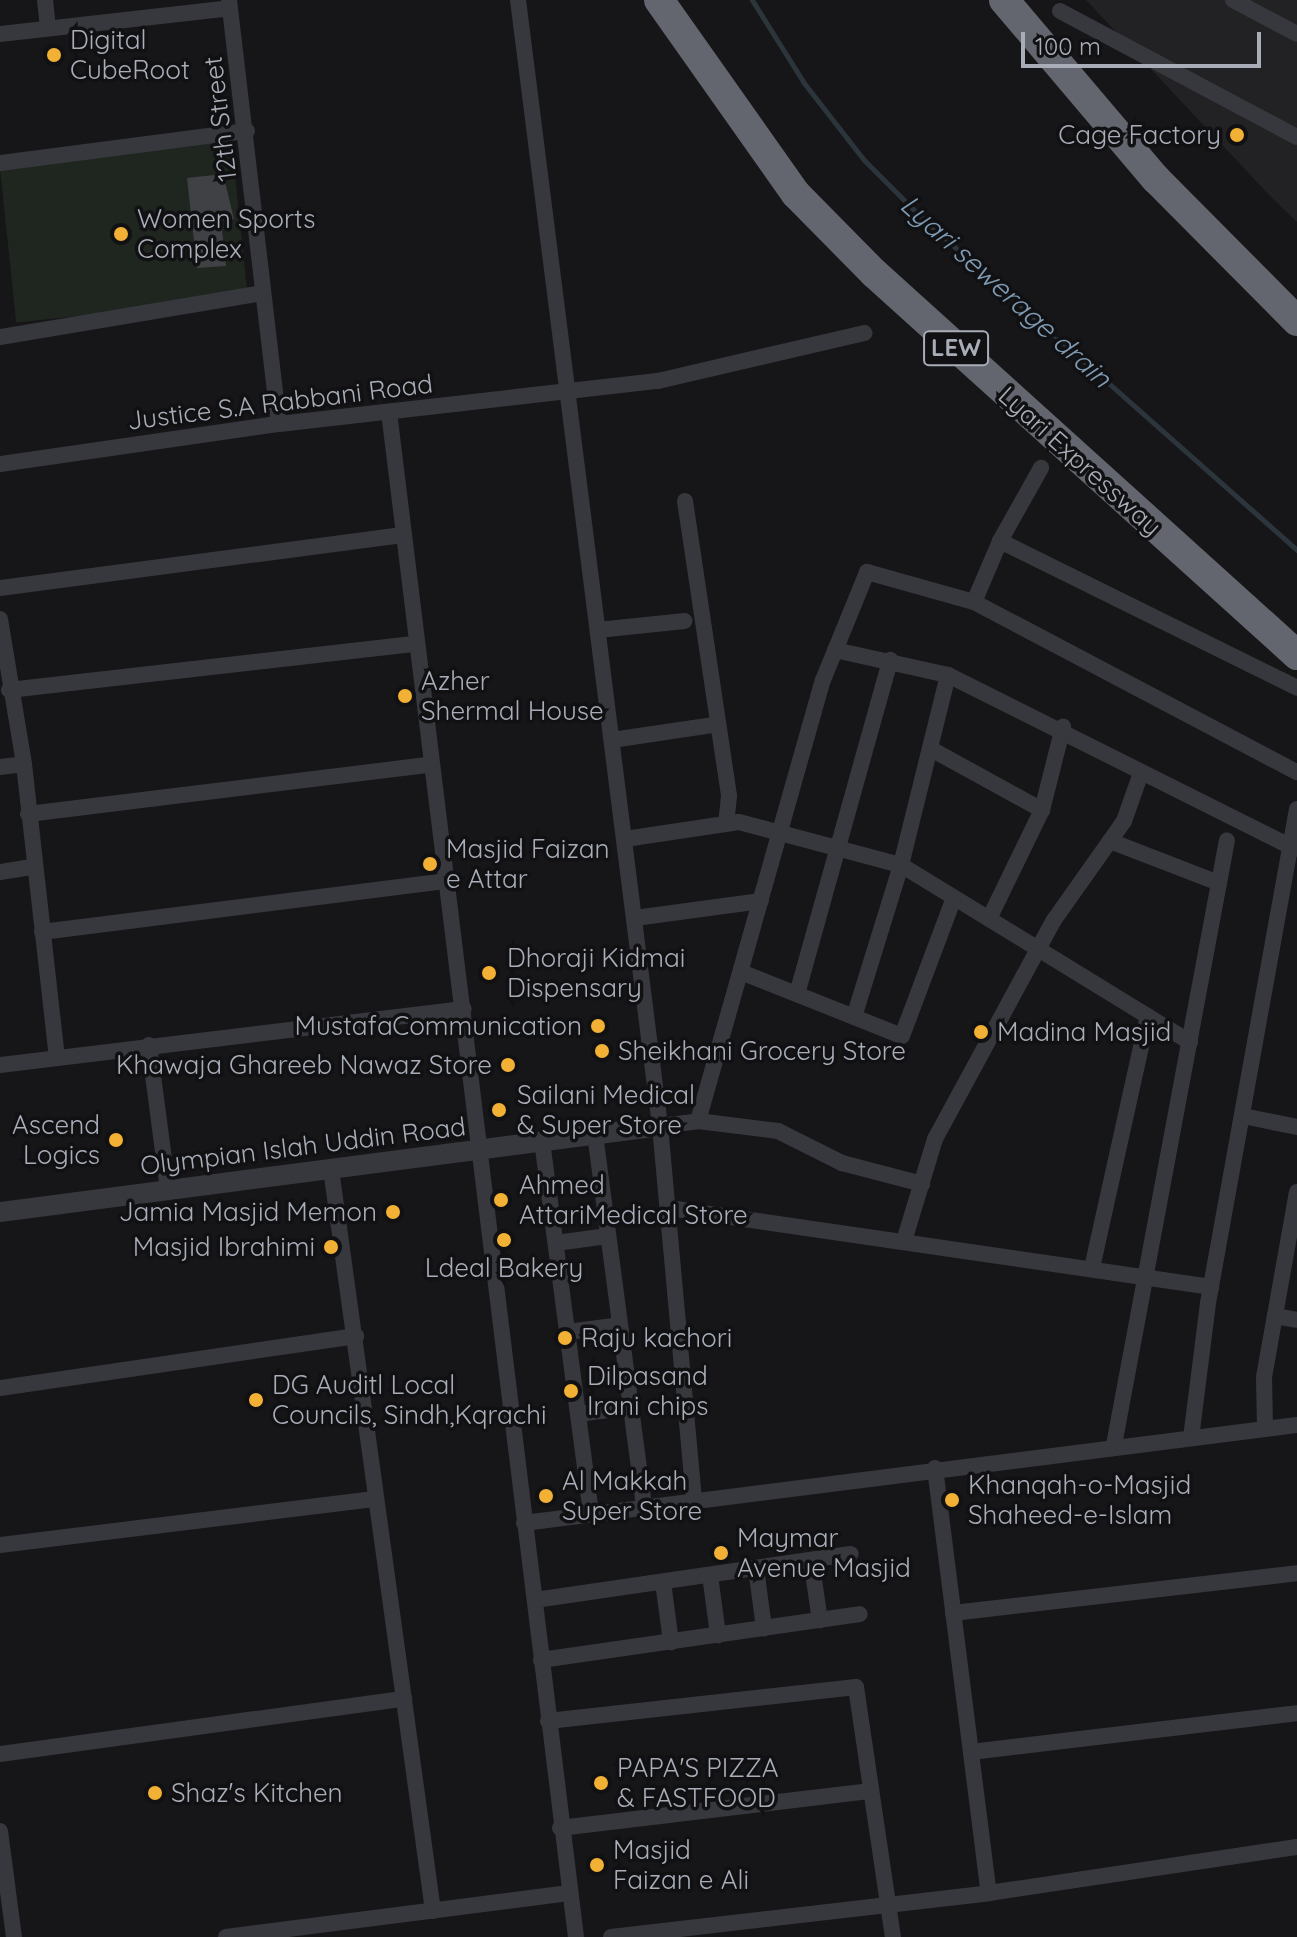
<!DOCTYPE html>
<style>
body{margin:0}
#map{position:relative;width:1297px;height:1937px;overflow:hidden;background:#161618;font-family:Quicksand,sans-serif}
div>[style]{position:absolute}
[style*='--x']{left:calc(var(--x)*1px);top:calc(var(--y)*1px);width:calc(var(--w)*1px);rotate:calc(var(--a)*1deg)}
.built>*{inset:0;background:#222225}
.green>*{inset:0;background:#1e261f;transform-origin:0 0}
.stream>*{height:5px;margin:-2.5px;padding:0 2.5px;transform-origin:2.5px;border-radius:2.5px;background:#2c353c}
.building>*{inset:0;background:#404145}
.minor>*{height:16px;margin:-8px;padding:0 8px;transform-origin:8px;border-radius:8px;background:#37383d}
.tertiary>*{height:20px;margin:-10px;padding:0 10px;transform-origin:10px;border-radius:10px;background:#37383d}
.motorway>*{height:30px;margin:-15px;padding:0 15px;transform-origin:15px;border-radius:15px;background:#63666e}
.dots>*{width:22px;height:22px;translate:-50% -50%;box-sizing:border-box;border:4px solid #111113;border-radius:50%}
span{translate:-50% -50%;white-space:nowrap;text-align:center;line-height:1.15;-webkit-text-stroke:7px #111113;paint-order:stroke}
.shield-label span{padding:2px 6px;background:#111113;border:2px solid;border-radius:6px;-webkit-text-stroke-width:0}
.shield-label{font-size:24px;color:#a8adb8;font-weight:700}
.poi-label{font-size:26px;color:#a8adb8}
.left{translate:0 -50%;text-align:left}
.right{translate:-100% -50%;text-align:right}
.street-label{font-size:26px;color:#a8adb8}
.water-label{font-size:28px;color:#7f9bb3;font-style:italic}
.scale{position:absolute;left:1021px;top:32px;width:240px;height:36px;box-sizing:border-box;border:4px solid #a8adb8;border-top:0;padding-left:10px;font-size:24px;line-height:28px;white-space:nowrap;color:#a8adb8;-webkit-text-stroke:6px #111113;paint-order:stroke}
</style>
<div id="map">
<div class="built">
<i style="clip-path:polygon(1086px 0,1297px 0,1297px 222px,1272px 198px)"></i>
</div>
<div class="green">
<i style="left:231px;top:137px;width:162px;height:233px;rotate:84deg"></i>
</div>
<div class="stream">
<i style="--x:752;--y:0;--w:98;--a:57.9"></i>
<i style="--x:804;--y:83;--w:98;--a:52.1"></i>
<i style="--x:864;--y:160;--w:82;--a:45"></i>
<i style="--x:922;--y:218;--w:501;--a:41.52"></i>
</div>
<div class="building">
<i style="clip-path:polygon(223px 174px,234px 219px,221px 221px,226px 266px,197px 268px,187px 178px)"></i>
</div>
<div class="minor">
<i style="--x:45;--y:0;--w:28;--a:84"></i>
<i style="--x:229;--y:0;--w:427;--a:83.3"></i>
<i style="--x:518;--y:0;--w:1135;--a:82.81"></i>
<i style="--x:660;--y:1126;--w:376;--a:84.8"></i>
<i style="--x:1233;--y:0;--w:72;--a:28"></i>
<i style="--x:1060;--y:11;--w:268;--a:28"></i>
<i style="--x:0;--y:34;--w:231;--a:-6.4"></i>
<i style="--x:0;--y:163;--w:249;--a:-7.4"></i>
<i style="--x:0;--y:337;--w:266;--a:-9.5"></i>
<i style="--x:389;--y:412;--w:1536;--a:83.01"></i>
<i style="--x:0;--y:464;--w:282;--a:-8.2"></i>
<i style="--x:279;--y:424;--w:381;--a:-6.5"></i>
<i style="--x:658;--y:381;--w:212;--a:-13.1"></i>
<i style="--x:685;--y:501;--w:298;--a:81.5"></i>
<i style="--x:729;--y:796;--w:28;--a:96"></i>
<i style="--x:1000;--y:541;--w:84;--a:-60.7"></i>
<i style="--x:0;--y:588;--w:406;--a:-7.5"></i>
<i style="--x:974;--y:602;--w:66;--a:-66.9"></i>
<i style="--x:1000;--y:541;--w:331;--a:26.3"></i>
<i style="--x:0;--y:619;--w:147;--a:80.6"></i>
<i style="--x:24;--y:764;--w:295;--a:83.6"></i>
<i style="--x:598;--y:630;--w:87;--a:-5.9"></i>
<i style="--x:835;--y:650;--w:116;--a:12.5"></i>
<i style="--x:948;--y:675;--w:388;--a:26.6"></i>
<i style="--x:9;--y:690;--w:409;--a:-6.5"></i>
<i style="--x:612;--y:740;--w:103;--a:-8.4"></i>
<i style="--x:931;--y:749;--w:127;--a:28.8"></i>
<i style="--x:0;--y:767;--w:24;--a:-7"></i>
<i style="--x:28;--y:814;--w:404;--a:-7"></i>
<i style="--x:625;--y:839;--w:115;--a:-8.5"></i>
<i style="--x:739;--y:822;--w:168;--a:14.9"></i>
<i style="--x:901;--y:865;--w:339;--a:31.5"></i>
<i style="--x:1110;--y:841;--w:117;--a:21.1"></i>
<i style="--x:0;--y:872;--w:32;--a:-9"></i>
<i style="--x:635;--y:918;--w:127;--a:-7.7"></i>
<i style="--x:989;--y:919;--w:121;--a:-64.1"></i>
<i style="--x:1042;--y:810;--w:86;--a:-75.8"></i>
<i style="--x:42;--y:932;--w:408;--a:-7.2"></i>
<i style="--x:741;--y:972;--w:173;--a:21.7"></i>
<i style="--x:902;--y:1036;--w:147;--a:-69.4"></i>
<i style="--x:797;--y:994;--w:347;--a:-74.4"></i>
<i style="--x:854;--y:1017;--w:159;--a:-72.8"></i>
<i style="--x:901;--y:865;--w:196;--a:-76.1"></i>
<i style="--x:149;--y:1045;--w:146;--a:82.5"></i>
<i style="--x:0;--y:1065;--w:467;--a:-6.9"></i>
<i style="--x:1243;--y:1116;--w:55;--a:11.5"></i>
<i style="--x:698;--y:1121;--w:81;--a:7.1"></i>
<i style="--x:778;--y:1131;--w:72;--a:26.6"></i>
<i style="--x:842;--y:1163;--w:83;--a:14.7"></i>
<i style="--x:660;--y:1126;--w:38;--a:-7"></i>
<i style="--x:698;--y:1121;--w:458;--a:-74.2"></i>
<i style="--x:823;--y:680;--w:117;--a:-67.8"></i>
<i style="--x:867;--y:572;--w:111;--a:15.7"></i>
<i style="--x:974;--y:602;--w:365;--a:27.8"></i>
<i style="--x:595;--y:1134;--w:376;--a:82.5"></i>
<i style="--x:542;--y:1141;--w:376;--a:82.5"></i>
<i style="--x:331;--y:1169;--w:749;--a:82.17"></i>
<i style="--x:669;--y:1208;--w:548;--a:8.29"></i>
<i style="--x:904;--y:1241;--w:107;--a:-73.1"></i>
<i style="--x:935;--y:1139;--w:249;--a:-61.5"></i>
<i style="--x:1054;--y:920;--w:121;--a:-54.7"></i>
<i style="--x:1124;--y:821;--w:51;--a:-70.5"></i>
<i style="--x:556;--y:1243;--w:52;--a:-7.7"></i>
<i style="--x:1092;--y:1268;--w:258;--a:-77.5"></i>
<i style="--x:1275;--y:1316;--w:22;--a:10"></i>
<i style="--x:567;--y:1332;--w:53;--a:-7.5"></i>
<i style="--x:0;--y:1388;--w:360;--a:-8.3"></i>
<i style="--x:578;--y:1414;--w:53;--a:-7.5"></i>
<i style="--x:1265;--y:1428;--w:51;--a:-91.1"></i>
<i style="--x:1264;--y:1377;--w:188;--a:-79.9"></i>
<i style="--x:1191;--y:1438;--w:136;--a:-82.8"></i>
<i style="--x:1208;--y:1303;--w:502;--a:-79.79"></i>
<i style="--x:1114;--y:1445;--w:615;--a:-79.42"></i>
<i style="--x:935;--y:1468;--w:428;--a:82.8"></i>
<i style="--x:524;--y:1523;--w:779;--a:-7.23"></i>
<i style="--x:0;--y:1545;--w:379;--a:-7"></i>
<i style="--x:811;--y:1560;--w:61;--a:81.5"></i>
<i style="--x:756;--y:1568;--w:61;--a:82.4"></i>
<i style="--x:710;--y:1575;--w:61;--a:82.4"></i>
<i style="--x:663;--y:1582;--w:61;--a:82.4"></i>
<i style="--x:535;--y:1600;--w:319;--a:-8.3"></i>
<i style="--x:953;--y:1613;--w:346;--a:-6.6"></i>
<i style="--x:541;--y:1660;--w:322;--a:-8.2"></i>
<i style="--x:548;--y:1721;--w:310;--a:-6.3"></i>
<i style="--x:856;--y:1687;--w:253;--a:81.6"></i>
<i style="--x:971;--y:1752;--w:328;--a:-6.8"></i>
<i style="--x:0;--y:1754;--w:408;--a:-7.8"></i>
<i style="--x:560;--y:1828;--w:311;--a:-6.8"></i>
<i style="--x:0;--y:1831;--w:107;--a:82.5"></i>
<i style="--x:226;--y:1937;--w:346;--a:-7.3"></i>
<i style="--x:611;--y:1937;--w:381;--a:-6.6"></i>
<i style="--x:989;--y:1893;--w:311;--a:-8.5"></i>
</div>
<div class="tertiary">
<i style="--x:0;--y:1212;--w:666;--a:-7.42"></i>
</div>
<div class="motorway">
<i style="--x:659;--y:0;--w:237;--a:54.8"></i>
<i style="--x:796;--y:194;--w:111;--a:45.4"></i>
<i style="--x:874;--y:273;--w:570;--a:42.08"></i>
<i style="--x:1004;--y:0;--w:235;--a:49.7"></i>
<i style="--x:1156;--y:179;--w:200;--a:45.2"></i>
</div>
<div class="dots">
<i style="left:54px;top:55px;background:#f2b134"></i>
<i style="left:1237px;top:135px;background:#f2b134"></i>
<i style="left:121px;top:234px;background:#f2b134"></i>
<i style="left:405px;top:696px;background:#f2b134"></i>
<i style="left:430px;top:864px;background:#f2b134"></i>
<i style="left:489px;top:973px;background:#f2b134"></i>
<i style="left:598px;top:1026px;background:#f2b134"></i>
<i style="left:981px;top:1032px;background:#f2b134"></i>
<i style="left:602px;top:1051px;background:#f2b134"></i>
<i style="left:508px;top:1065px;background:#f2b134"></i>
<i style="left:499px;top:1110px;background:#f2b134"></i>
<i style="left:116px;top:1140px;background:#f2b134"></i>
<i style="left:501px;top:1200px;background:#f2b134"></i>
<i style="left:393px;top:1212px;background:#f2b134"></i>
<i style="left:504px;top:1240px;background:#f2b134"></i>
<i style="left:331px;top:1247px;background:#f2b134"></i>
<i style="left:565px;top:1338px;background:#f2b134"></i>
<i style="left:571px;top:1391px;background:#f2b134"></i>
<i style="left:256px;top:1400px;background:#f2b134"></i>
<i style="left:546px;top:1496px;background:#f2b134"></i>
<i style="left:952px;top:1500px;background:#f2b134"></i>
<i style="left:721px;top:1553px;background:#f2b134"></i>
<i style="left:601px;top:1783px;background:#f2b134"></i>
<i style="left:155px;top:1793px;background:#f2b134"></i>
<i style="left:597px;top:1865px;background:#f2b134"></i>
</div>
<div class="shield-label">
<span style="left:956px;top:348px">LEW</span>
</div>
<div class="poi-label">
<span class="left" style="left:70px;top:55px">Digital<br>CubeRoot</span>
<span class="right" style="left:1221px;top:135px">Cage Factory</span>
<span class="left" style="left:137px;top:234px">Women Sports<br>Complex</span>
<span class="left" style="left:421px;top:696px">Azher<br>Shermal House</span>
<span class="left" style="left:446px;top:864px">Masjid Faizan<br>e Attar</span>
<span class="left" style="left:507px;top:973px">Dhoraji Kidmai<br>Dispensary</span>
<span class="right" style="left:582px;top:1026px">MustafaCommunication</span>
<span class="left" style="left:997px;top:1032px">Madina Masjid</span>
<span class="left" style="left:618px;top:1051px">Sheikhani Grocery Store</span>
<span class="right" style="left:492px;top:1065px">Khawaja Ghareeb Nawaz Store</span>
<span class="left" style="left:517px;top:1110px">Sailani Medical<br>&amp; Super Store</span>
<span class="right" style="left:100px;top:1140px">Ascend<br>Logics</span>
<span class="left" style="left:519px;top:1200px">Ahmed<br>AttariMedical Store</span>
<span class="right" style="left:377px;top:1212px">Jamia Masjid Memon</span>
<span class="right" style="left:315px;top:1247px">Masjid Ibrahimi</span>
<span style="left:504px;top:1268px">Ldeal Bakery</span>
<span class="left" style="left:581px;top:1338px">Raju kachori</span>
<span class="left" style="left:587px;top:1391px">Dilpasand<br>Irani chips</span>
<span class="left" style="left:272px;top:1400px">DG Auditl Local<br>Councils, Sindh,Kqrachi</span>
<span class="left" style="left:562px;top:1496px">Al Makkah<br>Super Store</span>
<span class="left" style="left:968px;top:1500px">Khanqah-o-Masjid<br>Shaheed-e-Islam</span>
<span class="left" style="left:737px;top:1553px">Maymar<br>Avenue Masjid</span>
<span class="left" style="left:617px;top:1783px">PAPA'S PIZZA<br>&amp; FASTFOOD</span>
<span class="left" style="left:171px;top:1793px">Shaz's Kitchen</span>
<span class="left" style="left:613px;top:1865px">Masjid<br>Faizan e Ali</span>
</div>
<div class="street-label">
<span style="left:220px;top:119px;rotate:-97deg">12th Street</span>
<span style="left:280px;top:402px;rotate:-7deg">Justice S.A Rabbani Road</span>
<span style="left:1080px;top:461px;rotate:42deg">Lyari Expressway</span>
<span style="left:303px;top:1146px;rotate:-7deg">Olympian Islah Uddin Road</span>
</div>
<div class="water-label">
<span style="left:1006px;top:291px;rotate:42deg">Lyari sewerage drain</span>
</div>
<div class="scale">100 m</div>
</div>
